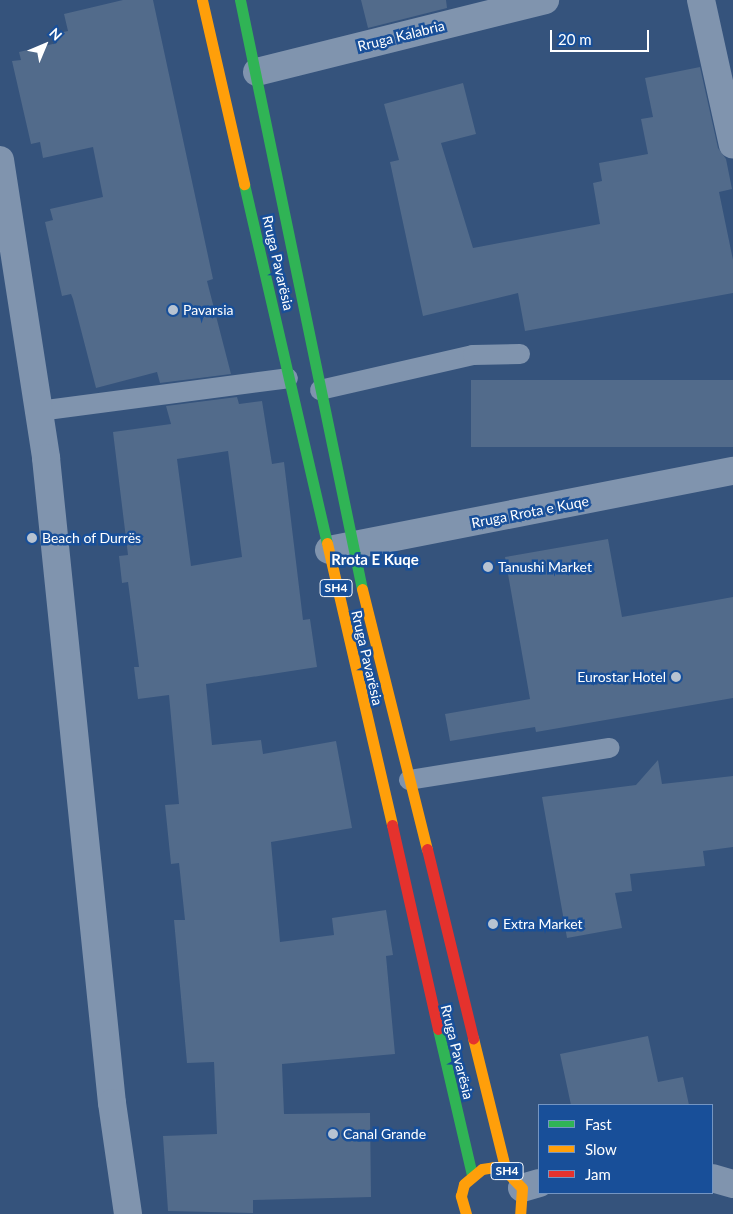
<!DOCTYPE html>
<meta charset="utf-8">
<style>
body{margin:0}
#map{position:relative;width:733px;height:1214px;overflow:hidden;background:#35537c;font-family:Lato,sans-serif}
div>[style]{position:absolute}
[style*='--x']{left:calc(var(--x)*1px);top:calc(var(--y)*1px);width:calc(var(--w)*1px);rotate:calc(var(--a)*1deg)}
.building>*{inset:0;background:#526b8b;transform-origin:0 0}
.lane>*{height:20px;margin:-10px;padding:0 10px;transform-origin:10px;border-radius:10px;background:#8094ae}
.street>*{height:28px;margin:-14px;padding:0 14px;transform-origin:14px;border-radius:14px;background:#8094ae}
.fast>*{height:11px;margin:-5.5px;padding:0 5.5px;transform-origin:5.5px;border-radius:5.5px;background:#30b455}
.slow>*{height:11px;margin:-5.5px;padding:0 5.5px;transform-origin:5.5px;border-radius:5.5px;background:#ff9f0a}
.jam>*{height:11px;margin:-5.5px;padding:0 5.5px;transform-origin:5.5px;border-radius:5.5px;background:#e5322d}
.dots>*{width:14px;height:14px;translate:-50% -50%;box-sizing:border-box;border:2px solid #184f99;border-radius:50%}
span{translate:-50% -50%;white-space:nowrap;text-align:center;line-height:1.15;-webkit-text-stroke:5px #184f99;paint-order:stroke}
.shield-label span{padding:1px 4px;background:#184f99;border:1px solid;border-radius:4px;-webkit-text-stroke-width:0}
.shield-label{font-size:12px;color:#fff;font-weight:700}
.street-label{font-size:14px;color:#fff}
.poi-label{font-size:14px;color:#fff}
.left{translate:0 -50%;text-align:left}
.right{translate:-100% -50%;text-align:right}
.neighbourhood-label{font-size:15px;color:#fff;font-weight:700}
.legend{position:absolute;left:538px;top:1104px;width:175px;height:90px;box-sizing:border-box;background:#184f99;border:1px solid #7495c2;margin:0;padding:6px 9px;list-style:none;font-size:15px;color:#fff}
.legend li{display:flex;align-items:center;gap:10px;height:25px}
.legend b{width:25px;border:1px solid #7495c2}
.north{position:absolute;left:20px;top:20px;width:50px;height:50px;-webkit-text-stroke:4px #184f99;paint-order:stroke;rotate:45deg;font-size:14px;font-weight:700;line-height:20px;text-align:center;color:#fff}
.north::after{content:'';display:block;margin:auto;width:18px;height:22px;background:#fff;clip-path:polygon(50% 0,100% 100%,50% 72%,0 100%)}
.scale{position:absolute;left:550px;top:30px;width:99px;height:22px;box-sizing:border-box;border:2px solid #fff;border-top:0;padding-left:6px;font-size:15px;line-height:18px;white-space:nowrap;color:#fff;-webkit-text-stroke:4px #184f99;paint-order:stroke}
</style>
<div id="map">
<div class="building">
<i style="clip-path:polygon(123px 0,153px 0,213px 279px,207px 281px,231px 374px,160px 383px,157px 372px,96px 388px,73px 299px,71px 294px,62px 296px,45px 222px,53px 220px,50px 209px,103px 197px,93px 147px,43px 158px,40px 142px,31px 144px,12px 61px,21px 60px,19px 52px,57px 43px,54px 34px,68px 31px,64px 14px)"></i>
<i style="clip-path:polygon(361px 0,446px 0,447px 8px,368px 28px)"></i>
<i style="clip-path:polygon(700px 67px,718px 148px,726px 159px,732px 189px,719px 192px,733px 260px,733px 293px,525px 331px,518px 293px,423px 316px,390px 162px,399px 160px,384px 104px,463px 83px,476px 134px,441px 143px,473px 248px,600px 224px,593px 183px,602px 181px,599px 163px,648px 154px,641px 119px,653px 117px,645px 78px)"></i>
<i style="left:733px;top:380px;width:67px;height:262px;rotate:90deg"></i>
<i style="clip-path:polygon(evenodd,237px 397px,239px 404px,262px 401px,272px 464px,284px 462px,303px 620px,310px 619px,317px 667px,206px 684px,212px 745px,261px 740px,263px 754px,336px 741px,352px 828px,271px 842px,280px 942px,334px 935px,332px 918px,386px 910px,393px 955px,386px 956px,395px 1054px,282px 1064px,284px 1114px,370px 1113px,371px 1197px,253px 1200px,253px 1213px,168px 1211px,163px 1136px,217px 1134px,214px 1062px,187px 1063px,174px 920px,185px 920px,179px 863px,171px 864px,165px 805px,179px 804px,169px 695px,138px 699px,134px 667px,139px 667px,128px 582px,122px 583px,119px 556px,128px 555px,113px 432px,171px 424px,166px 406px,237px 397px,228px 451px,242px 557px,191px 566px,177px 459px,228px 451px)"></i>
<i style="clip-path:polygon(608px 539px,622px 617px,733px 597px,733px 698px,536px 732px,535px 727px,450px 741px,445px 714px,530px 699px,505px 557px)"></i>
<i style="clip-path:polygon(658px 760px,662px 784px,733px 776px,733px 847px,703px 851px,705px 866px,630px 874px,632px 891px,615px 893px,622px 928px,567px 938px,542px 797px,636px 785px)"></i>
<i style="clip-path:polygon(648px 1036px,658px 1082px,683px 1077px,689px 1105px,571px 1105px,560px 1054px)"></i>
</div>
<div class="lane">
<i style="--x:320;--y:390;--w:157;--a:-12.9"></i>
<i style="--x:473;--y:355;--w:47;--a:-1.2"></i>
<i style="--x:39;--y:411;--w:251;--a:-7.5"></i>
<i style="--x:409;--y:780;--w:203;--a:-9.1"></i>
</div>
<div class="street">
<i style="--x:701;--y:0;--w:148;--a:77.6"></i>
<i style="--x:257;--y:72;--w:297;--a:-14"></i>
<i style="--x:0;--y:160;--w:302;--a:81.2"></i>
<i style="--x:46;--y:458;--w:648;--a:84.16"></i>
<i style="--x:112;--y:1103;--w:112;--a:81.8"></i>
<i style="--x:329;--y:550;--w:412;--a:-11.1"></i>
<i style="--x:712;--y:1178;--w:22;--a:16"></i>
<i style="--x:522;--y:1188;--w:18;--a:-16"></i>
</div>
<div class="fast">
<i style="--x:240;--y:0;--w:602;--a:78.3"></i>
<i style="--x:244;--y:184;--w:368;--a:77"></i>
<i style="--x:438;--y:1029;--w:150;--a:76.9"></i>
</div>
<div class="slow">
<i style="--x:202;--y:0;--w:189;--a:77.1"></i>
<i style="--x:327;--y:543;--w:289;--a:77"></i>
<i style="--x:362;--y:589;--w:268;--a:76"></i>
<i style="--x:473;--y:1038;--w:137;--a:76.1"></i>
<i style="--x:466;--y:1214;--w:19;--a:-106"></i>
<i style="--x:461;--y:1196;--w:12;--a:-76"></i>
<i style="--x:464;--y:1184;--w:23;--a:-40"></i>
<i style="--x:482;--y:1169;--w:12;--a:-9"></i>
<i style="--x:494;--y:1167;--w:13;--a:18"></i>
<i style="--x:506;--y:1171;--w:23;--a:47"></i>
<i style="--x:522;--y:1188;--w:26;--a:94"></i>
</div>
<div class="jam">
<i style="--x:392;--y:825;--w:209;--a:77.3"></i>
<i style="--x:427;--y:849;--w:195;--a:76.3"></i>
</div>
<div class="dots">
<i style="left:173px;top:310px;background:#b8c3d1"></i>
<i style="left:32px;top:538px;background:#b8c3d1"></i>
<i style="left:488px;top:567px;background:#b8c3d1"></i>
<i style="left:676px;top:677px;background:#b8c3d1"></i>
<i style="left:493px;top:924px;background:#b8c3d1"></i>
<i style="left:333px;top:1134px;background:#b8c3d1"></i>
</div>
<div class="shield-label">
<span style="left:336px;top:588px">SH4</span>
<span style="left:507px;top:1171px">SH4</span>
</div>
<div class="street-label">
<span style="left:401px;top:36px;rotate:-14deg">Rruga Kalabria</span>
<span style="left:278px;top:263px;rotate:77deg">Rruga Pavarësia</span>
<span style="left:530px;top:512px;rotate:-11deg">Rruga Rrota e Kuqe</span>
<span style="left:367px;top:658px;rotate:77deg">Rruga Pavarësia</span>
<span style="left:457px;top:1052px;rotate:76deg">Rruga Pavarësia</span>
</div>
<div class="poi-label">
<span class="left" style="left:183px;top:310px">Pavarsia</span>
<span class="left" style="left:42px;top:538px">Beach of Durrës</span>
<span class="left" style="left:498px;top:567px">Tanushi Market</span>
<span class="right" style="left:666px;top:677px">Eurostar Hotel</span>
<span class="left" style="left:503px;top:924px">Extra Market</span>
<span class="left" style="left:343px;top:1134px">Canal Grande</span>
</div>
<div class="neighbourhood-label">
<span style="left:375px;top:560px">Rrota E Kuqe</span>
</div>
<ul class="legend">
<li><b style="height:6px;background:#30b455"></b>Fast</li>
<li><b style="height:6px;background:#ff9f0a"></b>Slow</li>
<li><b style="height:6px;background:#e5322d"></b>Jam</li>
</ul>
<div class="north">N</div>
<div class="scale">20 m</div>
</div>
